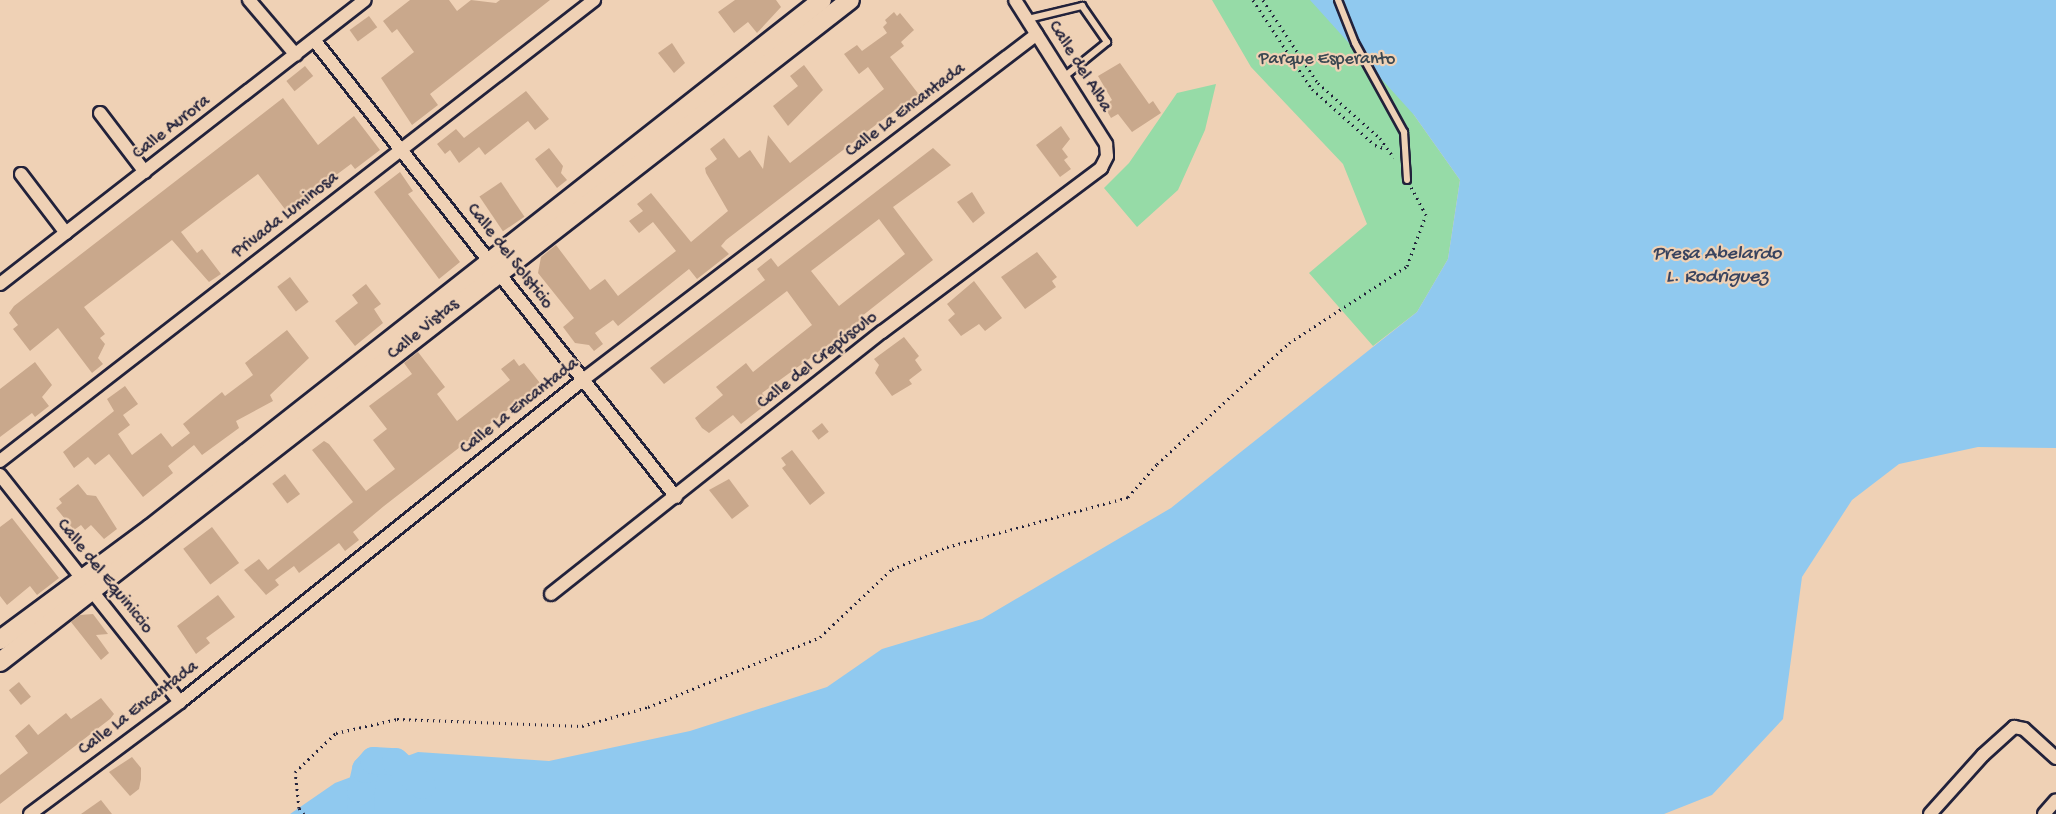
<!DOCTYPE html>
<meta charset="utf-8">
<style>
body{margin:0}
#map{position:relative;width:2056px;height:814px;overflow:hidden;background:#efd1b5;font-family:"Gochi Hand",sans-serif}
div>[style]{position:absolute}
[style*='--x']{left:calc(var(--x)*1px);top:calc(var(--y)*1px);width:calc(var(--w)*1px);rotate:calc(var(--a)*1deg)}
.green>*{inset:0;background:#96dba7}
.water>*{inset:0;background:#90c9ef}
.river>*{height:27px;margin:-13.5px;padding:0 13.5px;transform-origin:13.5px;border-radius:13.5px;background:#90c9ef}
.building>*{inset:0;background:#c9a88c;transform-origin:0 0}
.path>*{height:3px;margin-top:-1.5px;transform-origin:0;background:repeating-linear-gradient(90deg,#22223b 0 1.5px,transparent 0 6px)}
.roads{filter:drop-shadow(2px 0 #22223b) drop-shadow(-2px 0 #22223b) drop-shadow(0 2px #22223b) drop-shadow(0 -2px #22223b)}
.lane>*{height:6px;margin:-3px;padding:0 3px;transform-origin:3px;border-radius:3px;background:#efd1b5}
.street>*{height:12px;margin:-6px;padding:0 6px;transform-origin:6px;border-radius:6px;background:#efd1b5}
.secondary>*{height:18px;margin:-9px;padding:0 9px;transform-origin:9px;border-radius:9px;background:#efd1b5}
span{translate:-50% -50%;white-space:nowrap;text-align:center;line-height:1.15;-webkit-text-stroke:4.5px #efd1b5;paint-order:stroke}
.park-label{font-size:18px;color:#394751}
.street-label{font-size:18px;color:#22223b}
.water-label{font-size:20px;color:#38435f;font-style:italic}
</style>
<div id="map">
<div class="green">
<i style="clip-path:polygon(1212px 0,1367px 0,1414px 115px,1460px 180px,1448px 259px,1417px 312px,1373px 346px,1309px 273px,1367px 224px,1343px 164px,1251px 67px)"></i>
<i style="clip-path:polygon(1216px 84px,1205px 130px,1178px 190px,1137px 227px,1104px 188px,1129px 163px,1177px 93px)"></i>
</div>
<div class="water">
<i style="clip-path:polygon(1310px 0,2056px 0,2056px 448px,1978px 447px,1899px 464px,1852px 500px,1802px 577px,1783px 719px,1712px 795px,1664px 814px,290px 814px,335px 783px,418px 752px,549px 761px,690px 731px,827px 687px,882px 649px,982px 619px,1171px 508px,1237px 455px,1417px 312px,1448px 259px,1460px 180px,1414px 115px)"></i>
</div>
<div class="river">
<i style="--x:361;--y:814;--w:23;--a:-92"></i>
<i style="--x:360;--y:791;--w:23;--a:-77"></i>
<i style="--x:365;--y:769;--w:12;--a:-48"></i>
<i style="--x:373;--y:760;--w:22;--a:3"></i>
<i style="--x:395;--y:761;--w:36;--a:42"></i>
</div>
<div class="building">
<i style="clip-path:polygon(410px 0,449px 0,457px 11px,471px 0,496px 3px,500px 0,550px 0,430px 94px,438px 105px,412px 125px,381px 78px,414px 52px,397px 29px,392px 33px,383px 21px)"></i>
<i style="clip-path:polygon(735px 0,776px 0,781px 7px,757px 33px,748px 22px,734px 33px,718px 12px)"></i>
<i style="clip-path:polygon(894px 12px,897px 16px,900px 13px,914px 30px,901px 42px,904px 46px,890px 57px,920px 96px,905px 107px,903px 104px,726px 240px,721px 246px,729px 254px,697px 279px,689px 269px,618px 326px,613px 320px,595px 333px,603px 344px,594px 351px,589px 345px,575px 343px,563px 327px,574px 318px,538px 273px,541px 257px,556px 245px,590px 290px,605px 279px,618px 296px,676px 251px,653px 222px,639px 233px,629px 221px,643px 211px,637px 204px,651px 193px,691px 242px,728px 211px,706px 173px,705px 168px,717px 159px,710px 149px,724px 138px,739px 158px,750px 150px,763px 169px,768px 135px,790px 163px,884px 89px,868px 67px,859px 74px,844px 54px,857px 45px,862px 51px,887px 33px,883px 27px,887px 23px,885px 20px)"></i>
<i style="left:369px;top:16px;width:14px;height:24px;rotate:54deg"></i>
<i style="clip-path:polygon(672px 43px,685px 63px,674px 73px,658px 53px)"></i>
<i style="clip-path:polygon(1120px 63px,1149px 104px,1153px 101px,1161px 113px,1132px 132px,1118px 114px,1111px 118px,1104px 106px,1112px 100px,1098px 76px)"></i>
<i style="clip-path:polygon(804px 65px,823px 90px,788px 126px,773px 106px,798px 86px,790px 76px)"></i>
<i style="left:305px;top:66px;width:13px;height:24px;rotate:51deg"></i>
<i style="clip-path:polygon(526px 91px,549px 119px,535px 130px,528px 121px,485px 155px,479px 147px,459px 163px,450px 150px,445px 154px,437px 144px,456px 129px,464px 138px)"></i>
<i style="clip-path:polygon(283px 98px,318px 145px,354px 116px,380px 150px,355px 169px,351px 164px,328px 181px,291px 217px,258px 174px,223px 200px,181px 232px,197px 253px,202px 249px,221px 274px,209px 282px,172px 240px,109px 288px,84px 307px,105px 334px,100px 338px,105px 344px,98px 358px,103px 364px,92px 373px,58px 328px,30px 351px,13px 329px,18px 325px,9px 313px,14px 306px)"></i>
<i style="clip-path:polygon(1061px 126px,1070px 139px,1062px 149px,1068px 157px,1064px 160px,1071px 169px,1060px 177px,1036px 145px)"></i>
<i style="clip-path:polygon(549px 148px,563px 166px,561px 173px,567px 180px,557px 188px,535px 159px)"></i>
<i style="clip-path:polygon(evenodd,933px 148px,951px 165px,893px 207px,933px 260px,862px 316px,869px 325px,855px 336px,850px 329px,762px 393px,769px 402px,741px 424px,733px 415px,709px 433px,702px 428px,695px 418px,723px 395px,716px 387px,746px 363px,753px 372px,812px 325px,787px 291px,664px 384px,650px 368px,765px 280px,757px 269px,771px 258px,778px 267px,933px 148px,879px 219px,905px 254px,839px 306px,811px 271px,879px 219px)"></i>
<i style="clip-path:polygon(400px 172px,413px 191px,408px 194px,460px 262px,439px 279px,374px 192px)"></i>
<i style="left:501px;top:182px;width:42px;height:26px;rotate:56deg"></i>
<i style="clip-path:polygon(972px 192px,985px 213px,973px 223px,957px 202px)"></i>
<i style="clip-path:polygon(1037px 252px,1057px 277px,1052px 281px,1056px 287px,1025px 309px,1001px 277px)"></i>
<i style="left:290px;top:277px;width:31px;height:16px;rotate:53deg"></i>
<i style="clip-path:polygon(974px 281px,1002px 318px,985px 331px,979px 324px,961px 336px,948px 320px,955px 314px,947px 304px)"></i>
<i style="clip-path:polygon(366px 284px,381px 304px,374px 309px,383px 323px,355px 346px,335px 321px,358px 303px,352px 295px)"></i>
<i style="clip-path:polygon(287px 330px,309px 358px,270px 395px,273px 401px,236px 421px,239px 428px,202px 455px,194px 445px,168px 466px,173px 473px,143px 497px,109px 454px,95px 465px,88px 457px,74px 468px,63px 452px,114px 411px,107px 399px,125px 386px,138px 404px,123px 415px,130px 425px,118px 434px,132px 455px,161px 433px,172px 447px,190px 433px,183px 424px,222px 392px,225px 396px,253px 375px,245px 363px)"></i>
<i style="clip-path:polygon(904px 337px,919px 356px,915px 360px,922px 370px,909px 380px,912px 384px,892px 396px,875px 373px,879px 365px,874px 359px)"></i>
<i style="clip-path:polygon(418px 352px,445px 387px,437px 394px,457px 421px,510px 380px,501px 369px,514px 359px,519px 366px,524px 363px,544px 388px,513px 406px,384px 506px,353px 532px,359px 540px,345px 551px,339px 543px,299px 573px,294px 566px,275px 580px,279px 585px,266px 595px,244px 570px,259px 559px,268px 570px,353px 502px,312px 450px,324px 441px,329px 444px,366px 491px,395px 469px,373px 440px,387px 429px,369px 406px,412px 374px,404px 363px)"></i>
<i style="clip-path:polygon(35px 362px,52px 385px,42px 397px,49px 406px,35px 417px,32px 413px,0 437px,0 389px)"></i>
<i style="left:822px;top:423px;width:11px;height:13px;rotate:52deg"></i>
<i style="clip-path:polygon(792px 450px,825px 493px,810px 505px,782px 468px,786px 465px,781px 458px)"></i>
<i style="left:285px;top:474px;width:25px;height:16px;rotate:53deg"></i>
<i style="clip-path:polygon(729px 479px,749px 506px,732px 519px,709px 490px)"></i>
<i style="clip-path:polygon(78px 484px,87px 495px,96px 496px,117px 529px,104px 539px,91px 525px,85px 530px,81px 525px,74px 530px,56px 508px,62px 503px,59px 499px)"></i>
<i style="clip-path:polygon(12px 518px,59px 578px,37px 595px,30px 586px,7px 605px,0 596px,0 527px)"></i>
<i style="left:212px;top:527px;width:45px;height:36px;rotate:53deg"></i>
<i style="clip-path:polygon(218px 595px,235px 617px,206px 638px,210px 643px,196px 654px,177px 626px)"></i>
<i style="clip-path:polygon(93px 614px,108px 634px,96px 635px,109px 653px,101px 660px,71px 622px,80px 615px)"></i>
<i style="left:19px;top:682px;width:19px;height:13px;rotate:51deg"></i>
<i style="clip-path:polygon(101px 698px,114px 714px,110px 719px,0 804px,0 775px,28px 753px,15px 736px,29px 724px,38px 735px,66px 713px,71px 719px)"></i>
<i style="clip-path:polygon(132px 757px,141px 768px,141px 779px,139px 789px,130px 796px,109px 772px)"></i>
<i style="clip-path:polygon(101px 800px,112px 814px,81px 814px)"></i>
</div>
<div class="path">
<i style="--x:1253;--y:0;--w:107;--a:56.5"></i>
<i style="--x:1312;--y:89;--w:84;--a:41.6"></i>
<i style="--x:1375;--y:145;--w:12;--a:20"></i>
<i style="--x:1263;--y:0;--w:100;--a:56.5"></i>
<i style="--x:1318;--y:83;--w:83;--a:41.6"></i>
<i style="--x:1380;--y:138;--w:24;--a:55"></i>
<i style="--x:304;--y:814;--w:8;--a:-130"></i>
<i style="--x:299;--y:808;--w:36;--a:-96"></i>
<i style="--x:295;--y:772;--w:57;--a:-43.6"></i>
<i style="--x:336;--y:733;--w:63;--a:-12.9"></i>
<i style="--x:397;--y:719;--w:185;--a:2.2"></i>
<i style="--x:582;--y:726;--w:69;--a:-16.1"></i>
<i style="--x:648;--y:707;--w:186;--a:-22.1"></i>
<i style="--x:820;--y:637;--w:99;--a:-43.4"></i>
<i style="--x:892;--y:569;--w:59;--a:-21.8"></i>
<i style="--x:947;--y:547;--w:188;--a:-15.4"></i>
<i style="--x:1128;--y:497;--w:44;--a:-48.7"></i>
<i style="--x:1157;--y:464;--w:179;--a:-42.5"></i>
<i style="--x:1289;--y:343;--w:141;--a:-33.1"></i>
<i style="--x:1407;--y:266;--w:54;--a:-69.6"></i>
<i style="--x:1426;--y:215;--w:32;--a:-118"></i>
</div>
<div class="roads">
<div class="lane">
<i style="--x:1338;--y:0;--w:46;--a:68.4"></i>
<i style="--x:1355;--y:43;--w:102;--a:61.2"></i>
<i style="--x:1404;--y:132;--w:48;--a:86.4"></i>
<i style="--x:1028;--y:19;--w:56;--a:-13.5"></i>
<i style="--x:1082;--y:6;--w:44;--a:55.2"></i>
<i style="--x:1107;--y:42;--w:55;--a:140.9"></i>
</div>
<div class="street">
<i style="--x:249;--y:0;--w:72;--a:49.5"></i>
<i style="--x:314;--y:40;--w:583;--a:51.62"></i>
<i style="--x:100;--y:113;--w:74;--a:52.7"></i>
<i style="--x:21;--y:174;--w:74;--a:52.7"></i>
<i style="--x:0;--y:284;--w:462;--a:-37.9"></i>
<i style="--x:0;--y:461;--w:752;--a:-37.81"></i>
<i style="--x:0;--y:475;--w:290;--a:51.6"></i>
<i style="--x:551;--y:594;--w:422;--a:-38.4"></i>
<i style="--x:882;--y:332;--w:274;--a:-36.8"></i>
<i style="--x:1101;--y:168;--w:13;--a:-63"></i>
<i style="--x:1107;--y:156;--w:12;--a:-95"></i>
<i style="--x:1106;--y:144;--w:170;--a:-122.3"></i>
<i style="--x:30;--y:814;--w:187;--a:-36.7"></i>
<i style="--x:180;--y:702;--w:517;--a:-38.64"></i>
<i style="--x:584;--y:379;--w:569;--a:-37.29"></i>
<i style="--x:1930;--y:814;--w:79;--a:-48.1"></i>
<i style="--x:1983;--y:755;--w:42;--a:-42.1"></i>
<i style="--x:2014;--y:727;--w:10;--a:11"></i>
<i style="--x:2024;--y:729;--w:43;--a:42.2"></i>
<i style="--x:2044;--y:814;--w:18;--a:-49"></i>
</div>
<div class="secondary">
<i style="--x:0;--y:640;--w:187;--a:-36.5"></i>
<i style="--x:150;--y:529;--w:855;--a:-38.21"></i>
<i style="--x:0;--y:662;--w:1077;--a:-37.91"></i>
</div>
</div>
<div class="park-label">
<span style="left:1327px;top:60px">Parque Esperanto</span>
</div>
<div class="street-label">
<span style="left:1079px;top:67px;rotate:58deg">Calle del Alba</span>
<span style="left:906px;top:111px;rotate:-37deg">Calle La Encantada</span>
<span style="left:172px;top:128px;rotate:-38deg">Calle Aurora</span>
<span style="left:286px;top:216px;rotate:-38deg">Privada Luminosa</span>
<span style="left:509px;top:257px;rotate:52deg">Calle del Solsticio</span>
<span style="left:424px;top:330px;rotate:-39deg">Calle Vistas</span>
<span style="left:818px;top:361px;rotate:-38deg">Calle del Crepúsculo</span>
<span style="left:520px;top:407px;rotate:-38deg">Calle La Encantada</span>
<span style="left:104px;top:577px;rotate:51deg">Calle del Equiniccio</span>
<span style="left:139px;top:709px;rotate:-37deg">Calle La Encantada</span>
</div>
<div class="water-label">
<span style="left:1717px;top:266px">Presa Abelardo<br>L. Rodriguez</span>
</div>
</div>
